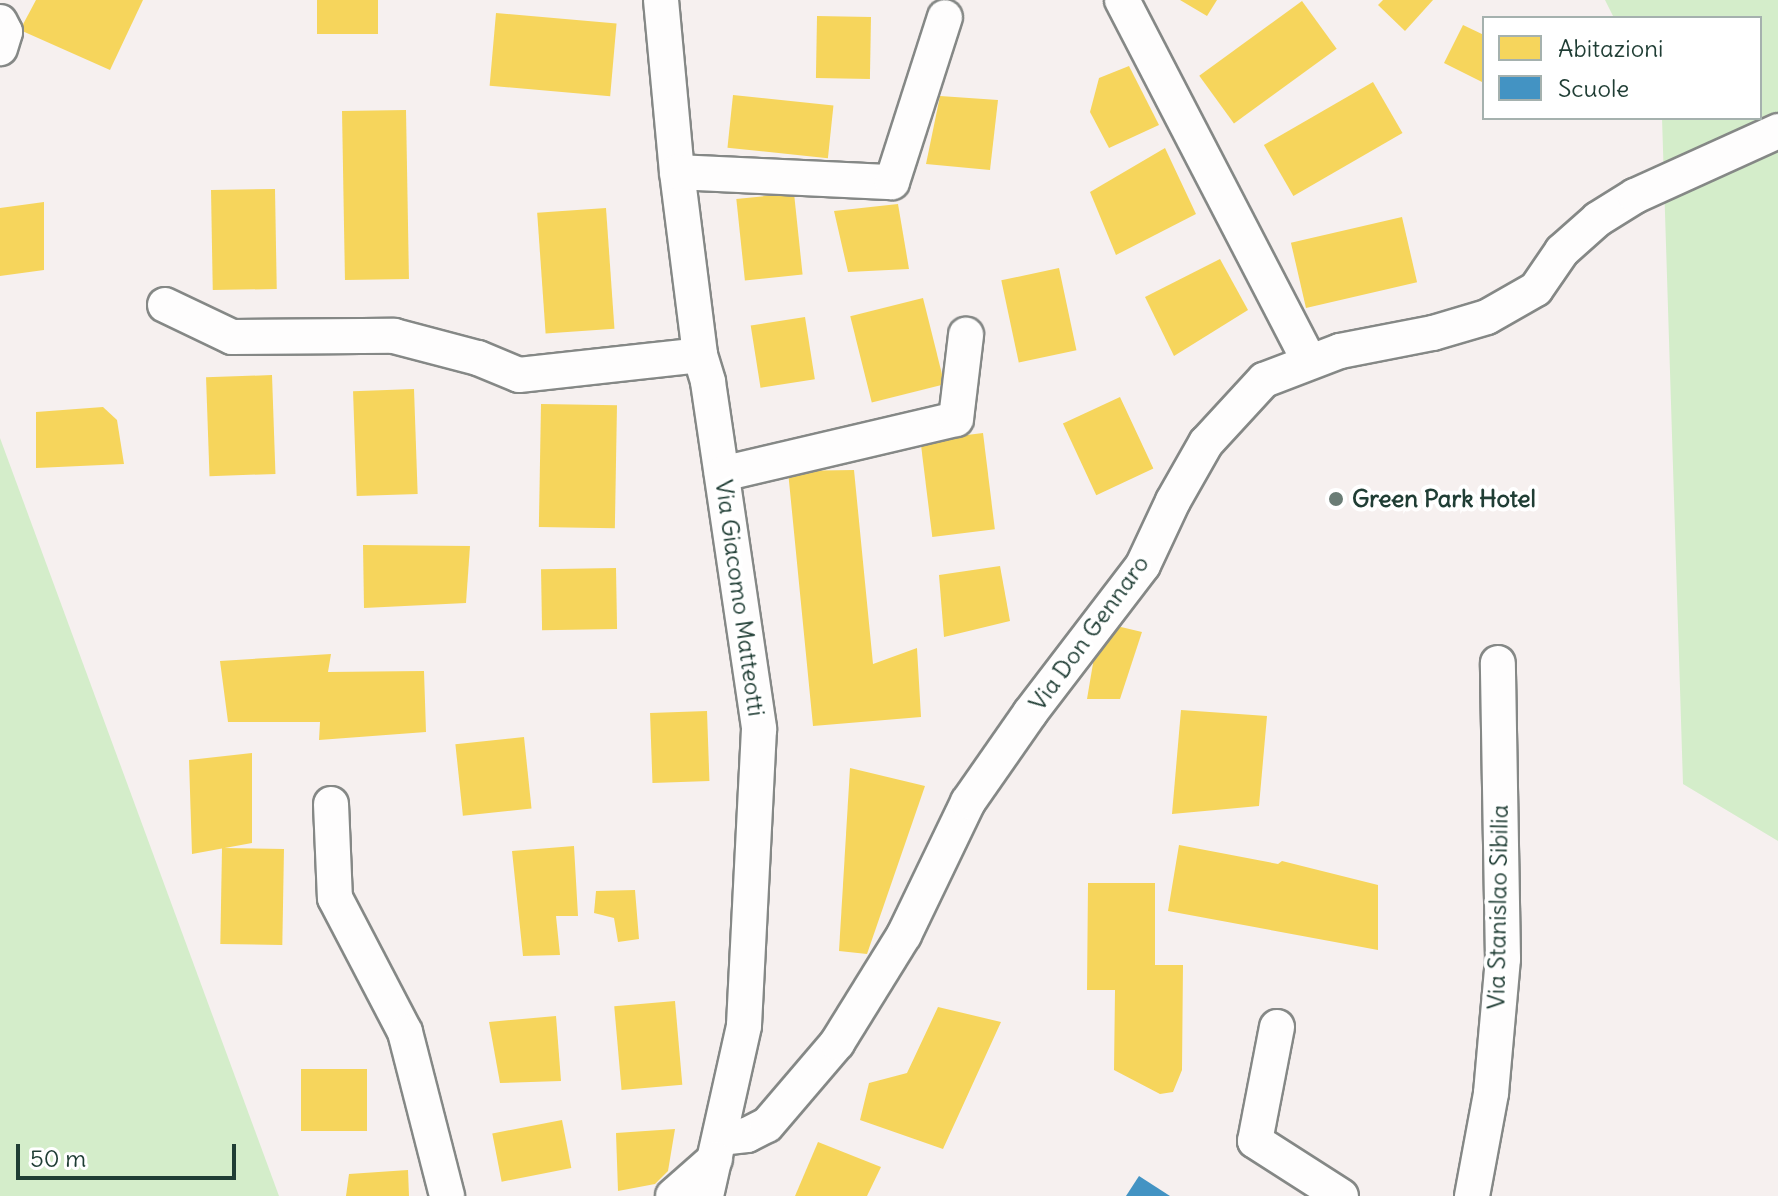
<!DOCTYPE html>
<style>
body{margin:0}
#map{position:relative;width:1778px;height:1196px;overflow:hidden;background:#f6f0ef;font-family:Delius,sans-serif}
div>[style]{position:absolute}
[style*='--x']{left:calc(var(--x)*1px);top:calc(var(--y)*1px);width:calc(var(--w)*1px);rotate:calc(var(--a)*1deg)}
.green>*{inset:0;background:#d4edca}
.homes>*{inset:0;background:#f6d55c;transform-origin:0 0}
.schools>*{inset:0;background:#4393c3}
.roads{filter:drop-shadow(2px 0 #858886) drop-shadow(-2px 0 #858886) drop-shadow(0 2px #858886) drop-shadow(0 -2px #858886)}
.street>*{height:34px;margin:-17px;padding:0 17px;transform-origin:17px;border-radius:17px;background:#fefdfd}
.dots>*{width:22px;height:22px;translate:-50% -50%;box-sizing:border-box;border:4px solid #fff;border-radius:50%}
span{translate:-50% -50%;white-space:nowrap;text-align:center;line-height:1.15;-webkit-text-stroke:8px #fff;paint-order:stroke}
.poi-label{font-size:24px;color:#1f3d34;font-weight:700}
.left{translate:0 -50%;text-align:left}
.street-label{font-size:24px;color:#1f3d34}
.legend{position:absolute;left:1482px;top:16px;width:280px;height:104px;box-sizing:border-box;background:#fff;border:2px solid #a5b1ae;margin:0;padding:10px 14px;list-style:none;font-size:24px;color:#1f3d34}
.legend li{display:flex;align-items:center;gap:16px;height:40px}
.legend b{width:40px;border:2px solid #a5b1ae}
.scale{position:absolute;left:16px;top:1144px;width:220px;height:36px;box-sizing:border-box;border:4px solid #1f3d34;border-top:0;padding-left:10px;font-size:24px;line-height:28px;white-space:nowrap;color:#1f3d34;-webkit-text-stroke:6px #fff;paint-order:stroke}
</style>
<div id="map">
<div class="green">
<i style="clip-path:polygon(1605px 0,1778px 0,1778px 841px,1683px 784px,1662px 118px,1760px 118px,1760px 18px,1614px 18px)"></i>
<i style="clip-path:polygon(0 438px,279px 1196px,0 1196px)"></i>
</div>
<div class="homes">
<i style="clip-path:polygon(36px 0,143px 0,110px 70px,20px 30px)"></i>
<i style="left:317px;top:0;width:61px;height:34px"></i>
<i style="clip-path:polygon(1180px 0,1217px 0,1207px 16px)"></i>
<i style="clip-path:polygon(1383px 0,1433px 0,1405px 31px,1378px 5px)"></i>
<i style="left:1302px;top:1px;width:59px;height:127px;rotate:54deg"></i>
<i style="left:496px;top:13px;width:121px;height:73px;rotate:5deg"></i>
<i style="left:871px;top:17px;width:62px;height:54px;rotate:91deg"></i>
<i style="clip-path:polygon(1463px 25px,1484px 35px,1484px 83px,1444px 63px)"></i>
<i style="clip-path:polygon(1129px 66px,1159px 125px,1109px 148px,1090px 112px,1099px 78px)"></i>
<i style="left:1373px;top:82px;width:59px;height:126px;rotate:60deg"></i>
<i style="left:733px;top:95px;width:101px;height:53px;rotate:6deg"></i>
<i style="clip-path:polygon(940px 96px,998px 100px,990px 170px,926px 164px)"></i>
<i style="left:406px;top:110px;width:169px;height:64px;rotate:89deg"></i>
<i style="clip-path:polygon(1165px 148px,1196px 214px,1116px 255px,1090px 192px)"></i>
<i style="left:275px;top:189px;width:100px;height:64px;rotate:89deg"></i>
<i style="left:794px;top:193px;width:82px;height:58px;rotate:84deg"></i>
<i style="clip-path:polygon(44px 202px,44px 270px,0 276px,0 208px)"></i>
<i style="clip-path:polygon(898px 204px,909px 269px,848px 272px,834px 211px)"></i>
<i style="left:606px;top:208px;width:121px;height:69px;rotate:86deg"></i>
<i style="left:1402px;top:217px;width:67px;height:114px;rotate:77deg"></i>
<i style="clip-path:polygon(1220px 259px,1248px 310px,1174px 356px,1145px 297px)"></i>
<i style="left:1059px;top:268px;width:84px;height:59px;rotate:78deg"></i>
<i style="left:923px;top:298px;width:89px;height:75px;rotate:76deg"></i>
<i style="left:805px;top:317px;width:63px;height:55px;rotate:81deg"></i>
<i style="left:272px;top:375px;width:99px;height:66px;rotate:88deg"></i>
<i style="left:414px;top:389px;width:105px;height:61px;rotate:88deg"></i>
<i style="left:1120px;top:397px;width:79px;height:63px;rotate:65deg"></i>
<i style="left:541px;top:404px;width:76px;height:123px;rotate:1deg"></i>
<i style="clip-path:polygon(103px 407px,117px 420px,124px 464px,36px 468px,36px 412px)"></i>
<i style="left:983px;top:433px;width:97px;height:63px;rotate:83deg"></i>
<i style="clip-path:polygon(854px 470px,873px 664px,917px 648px,921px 717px,813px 726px,788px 471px)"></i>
<i style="clip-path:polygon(363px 545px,470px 546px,466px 603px,364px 608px)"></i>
<i style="clip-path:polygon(1000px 566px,1010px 621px,944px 637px,939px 575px)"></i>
<i style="left:616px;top:568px;width:61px;height:75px;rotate:89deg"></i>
<i style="clip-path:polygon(1100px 622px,1142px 632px,1120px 699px,1087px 699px)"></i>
<i style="clip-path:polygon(331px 654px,328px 672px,424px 671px,426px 732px,319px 740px,320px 722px,228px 722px,220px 661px)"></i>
<i style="clip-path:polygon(1181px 710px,1267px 716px,1259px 806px,1172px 814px)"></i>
<i style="left:707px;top:711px;width:70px;height:57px;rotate:88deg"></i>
<i style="left:524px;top:737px;width:72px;height:69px;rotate:84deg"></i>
<i style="clip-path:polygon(252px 753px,252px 843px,192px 854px,189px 760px)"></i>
<i style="clip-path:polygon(850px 768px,925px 786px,867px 954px,839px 951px)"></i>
<i style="clip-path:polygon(1179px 845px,1278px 864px,1282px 861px,1378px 885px,1378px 950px,1168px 911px)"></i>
<i style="clip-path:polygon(574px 846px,578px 916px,556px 916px,560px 955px,523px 956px,512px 851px)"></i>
<i style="left:222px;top:848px;width:62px;height:96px;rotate:1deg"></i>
<i style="clip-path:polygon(1088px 883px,1155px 883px,1155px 965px,1183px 965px,1182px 1070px,1173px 1092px,1160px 1094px,1114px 1070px,1115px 990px,1087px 990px)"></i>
<i style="clip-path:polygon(635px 890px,639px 939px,618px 942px,614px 918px,594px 913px,596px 891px)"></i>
<i style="left:675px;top:1001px;width:84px;height:61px;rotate:85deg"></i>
<i style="clip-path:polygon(938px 1007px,1001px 1022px,943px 1149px,860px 1120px,869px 1083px,907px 1073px)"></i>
<i style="clip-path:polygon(556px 1016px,561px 1081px,500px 1083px,489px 1022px)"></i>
<i style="left:367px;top:1069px;width:62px;height:66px;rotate:90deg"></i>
<i style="left:562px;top:1120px;width:49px;height:71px;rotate:79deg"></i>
<i style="clip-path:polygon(675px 1129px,668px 1171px,655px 1184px,618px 1191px,616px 1133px)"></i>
<i style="clip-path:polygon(818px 1142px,881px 1167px,867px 1196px,795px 1196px)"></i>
<i style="clip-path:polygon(408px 1170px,409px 1196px,346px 1196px,349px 1174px)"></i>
</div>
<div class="schools">
<i style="clip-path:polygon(1139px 1176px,1170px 1196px,1126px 1196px)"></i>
</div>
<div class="roads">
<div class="street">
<i style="--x:661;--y:0;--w:173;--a:84.7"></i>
<i style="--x:677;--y:172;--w:184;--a:82.8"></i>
<i style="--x:700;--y:355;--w:28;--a:73"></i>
<i style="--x:708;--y:382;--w:351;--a:81.6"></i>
<i style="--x:759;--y:729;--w:297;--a:92.9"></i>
<i style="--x:744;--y:1026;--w:174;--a:102.6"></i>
<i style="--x:1122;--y:0;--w:407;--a:62.6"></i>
<i style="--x:0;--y:22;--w:11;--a:63"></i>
<i style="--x:5;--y:32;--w:17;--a:107"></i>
<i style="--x:677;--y:172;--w:215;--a:2.7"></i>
<i style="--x:892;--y:182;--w:173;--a:-72.2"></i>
<i style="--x:165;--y:305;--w:74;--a:25.5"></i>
<i style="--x:232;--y:337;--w:162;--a:-0.4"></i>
<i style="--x:394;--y:336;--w:87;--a:14.7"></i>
<i style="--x:478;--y:358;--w:44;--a:22.5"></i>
<i style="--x:519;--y:375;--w:182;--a:-6.3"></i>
<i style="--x:722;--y:474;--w:240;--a:-13.2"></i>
<i style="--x:956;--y:419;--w:85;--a:-83.2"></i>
<i style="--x:331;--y:804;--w:94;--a:87.6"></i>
<i style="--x:335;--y:898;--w:151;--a:62.4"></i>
<i style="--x:405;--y:1032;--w:169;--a:75.6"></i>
<i style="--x:1277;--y:1027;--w:116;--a:100.9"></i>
<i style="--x:1255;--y:1141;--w:102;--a:32.6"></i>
<i style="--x:720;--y:1138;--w:27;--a:-6"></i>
<i style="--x:747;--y:1135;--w:22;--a:-27"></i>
<i style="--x:767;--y:1125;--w:108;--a:-49.5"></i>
<i style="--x:837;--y:1043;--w:127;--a:-58.2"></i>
<i style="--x:904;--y:935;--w:148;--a:-64.3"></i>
<i style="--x:968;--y:802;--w:108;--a:-55.1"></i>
<i style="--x:1030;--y:713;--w:186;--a:-52.6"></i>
<i style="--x:1143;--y:565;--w:71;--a:-64.9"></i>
<i style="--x:1173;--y:501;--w:67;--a:-60.4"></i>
<i style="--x:1206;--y:443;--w:86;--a:-47.4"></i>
<i style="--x:1264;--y:380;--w:81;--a:-20.9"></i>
<i style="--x:1340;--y:351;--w:95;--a:-11"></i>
<i style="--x:1433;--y:333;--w:56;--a:-16.5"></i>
<i style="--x:1487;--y:317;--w:56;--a:-29.7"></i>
<i style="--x:1536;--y:289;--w:46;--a:-55.6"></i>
<i style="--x:1562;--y:251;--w:48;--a:-41.6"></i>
<i style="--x:1598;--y:219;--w:44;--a:-31.9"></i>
<i style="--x:1635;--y:196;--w:157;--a:-24.4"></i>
<i style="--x:673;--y:1196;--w:56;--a:-41.4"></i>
<i style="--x:1472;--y:1196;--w:105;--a:-79.5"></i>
<i style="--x:1491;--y:1093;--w:135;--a:-84.9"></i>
<i style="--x:1503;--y:959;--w:296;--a:-91"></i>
</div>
</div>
<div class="dots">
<i style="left:1336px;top:499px;background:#6a7c75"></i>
</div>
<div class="poi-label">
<span class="left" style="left:1352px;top:499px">Green Park Hotel</span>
</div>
<div class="street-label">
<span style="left:740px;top:598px;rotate:82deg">Via Giacomo Matteotti</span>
<span style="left:1089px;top:633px;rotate:-54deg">Via Don Gennaro</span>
<span style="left:1498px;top:907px;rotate:-89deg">Via Stanislao Sibilia</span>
</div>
<ul class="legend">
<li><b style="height:22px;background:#f6d55c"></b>Abitazioni</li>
<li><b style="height:22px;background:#4393c3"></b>Scuole</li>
</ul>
<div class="scale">50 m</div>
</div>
